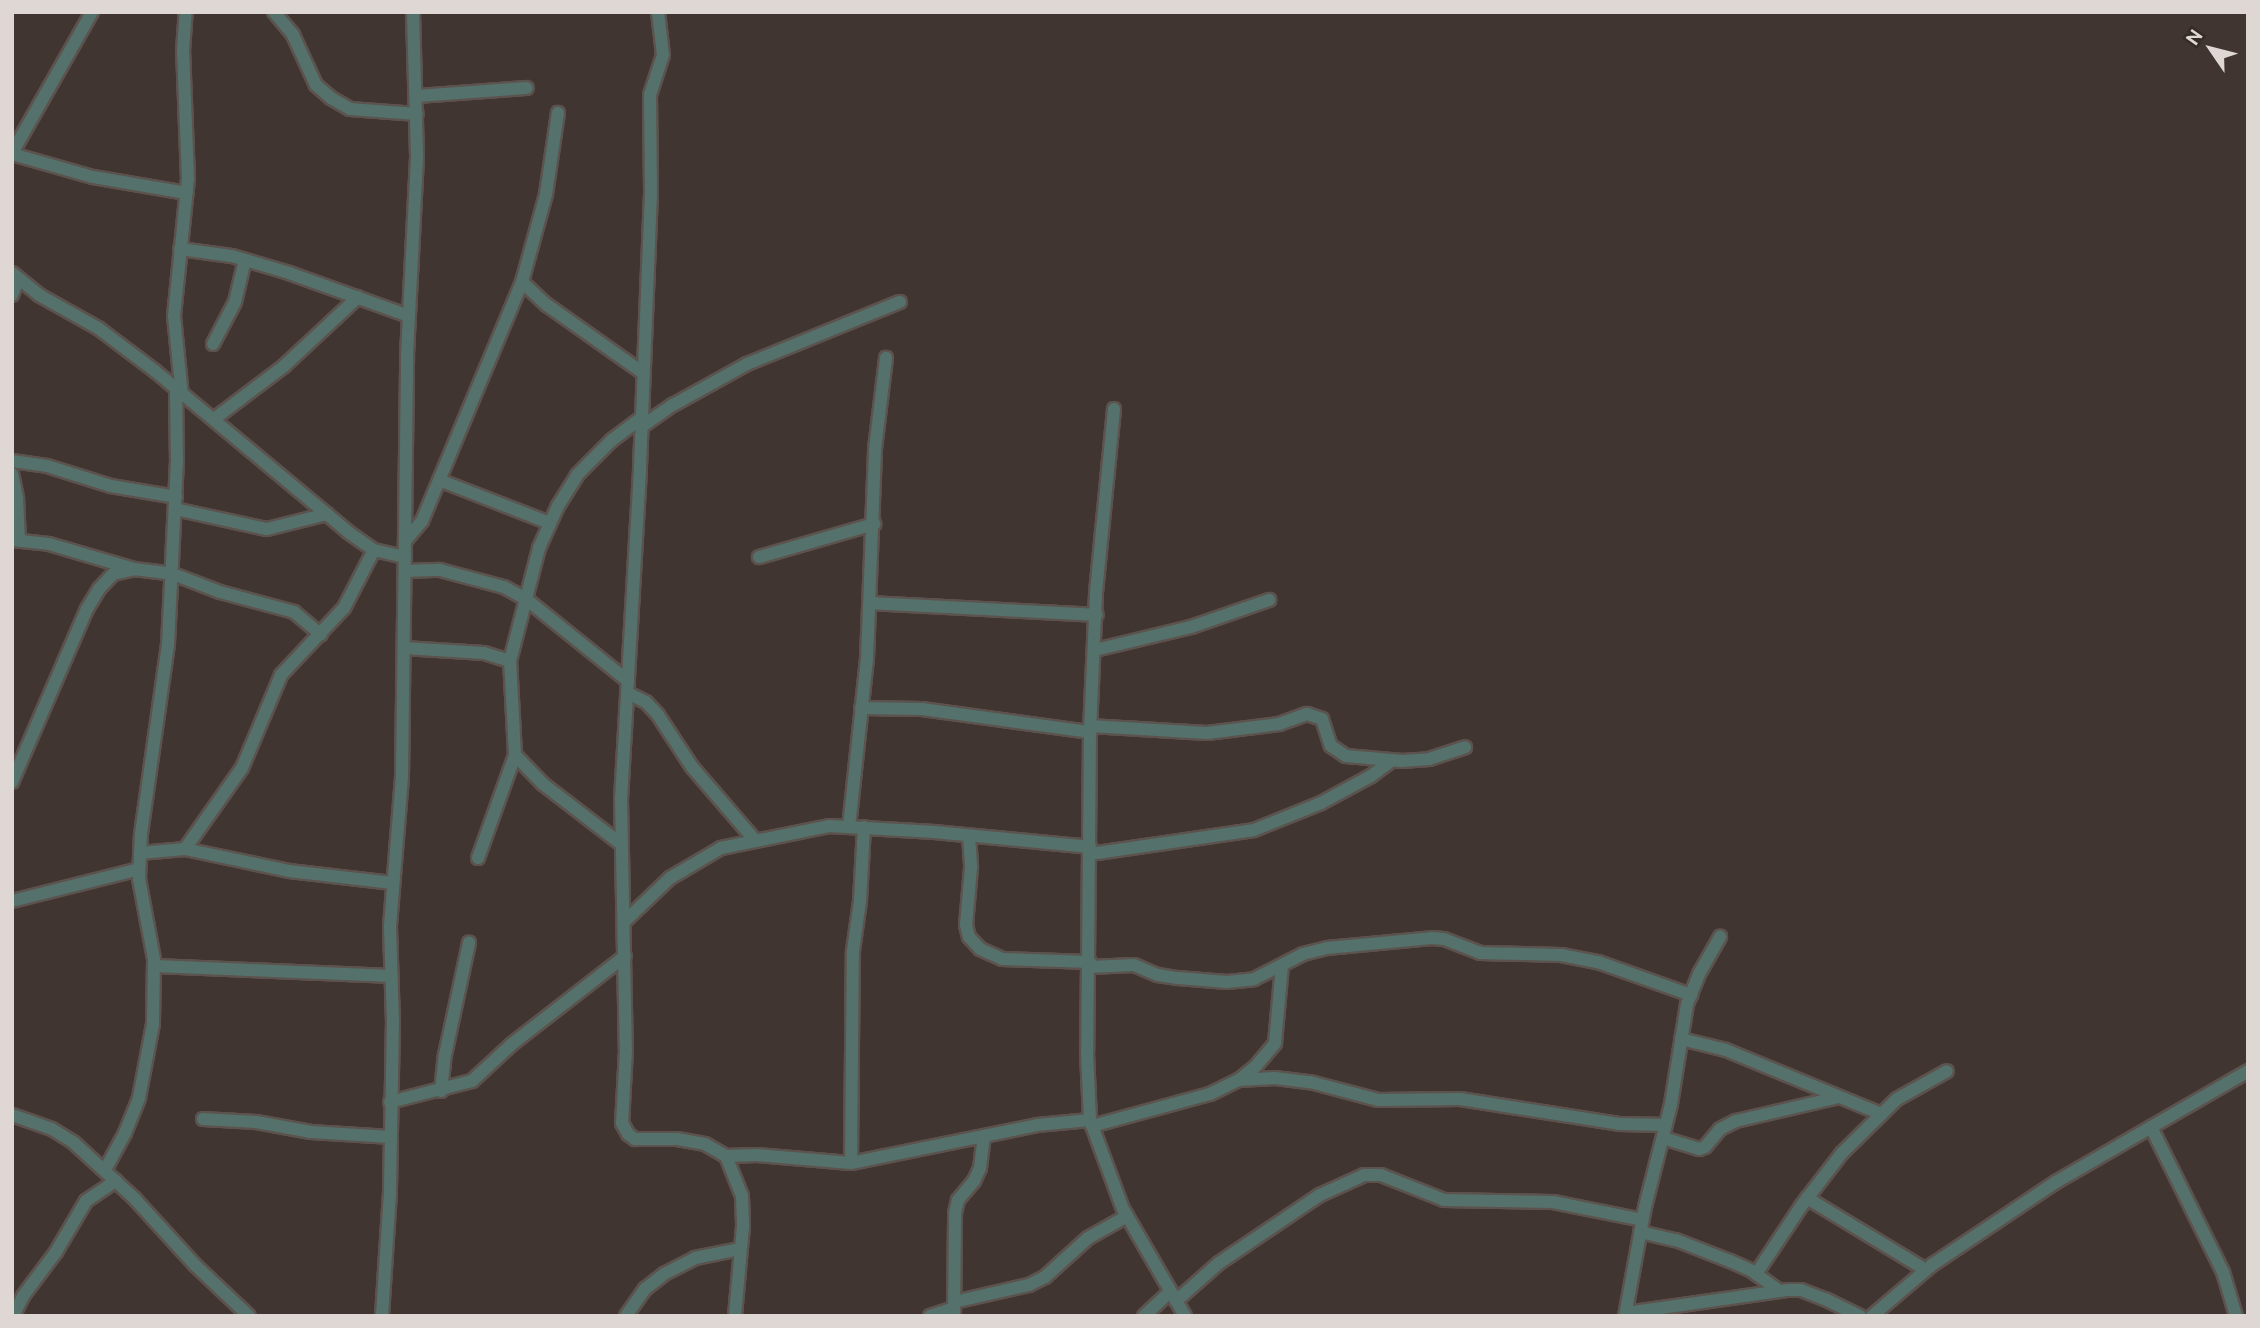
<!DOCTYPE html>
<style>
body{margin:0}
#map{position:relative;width:2260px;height:1328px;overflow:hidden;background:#403531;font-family:Ubuntu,sans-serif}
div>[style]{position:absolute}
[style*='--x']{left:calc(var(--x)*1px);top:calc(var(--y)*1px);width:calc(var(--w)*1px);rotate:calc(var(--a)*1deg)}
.roads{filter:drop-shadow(2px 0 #5c524e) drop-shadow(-2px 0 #5c524e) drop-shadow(0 2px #5c524e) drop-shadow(0 -2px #5c524e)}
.minor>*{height:12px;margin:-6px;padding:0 6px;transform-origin:6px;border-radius:6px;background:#54726b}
span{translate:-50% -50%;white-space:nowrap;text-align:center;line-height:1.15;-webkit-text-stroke:5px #362b27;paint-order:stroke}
.frame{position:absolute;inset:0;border:14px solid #ded7d4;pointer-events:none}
.north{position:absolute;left:2176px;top:14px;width:70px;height:70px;-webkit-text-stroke:5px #362b27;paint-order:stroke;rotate:305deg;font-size:19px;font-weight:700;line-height:28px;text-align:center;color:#ded7d4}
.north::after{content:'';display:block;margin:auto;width:24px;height:32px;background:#ded7d4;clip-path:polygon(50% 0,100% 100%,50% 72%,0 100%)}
</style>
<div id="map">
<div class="roads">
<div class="minor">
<i style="--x:274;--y:12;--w:30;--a:50"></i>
<i style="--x:293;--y:35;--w:55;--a:65.3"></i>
<i style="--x:316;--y:85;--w:20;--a:41"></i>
<i style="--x:331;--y:98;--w:22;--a:30"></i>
<i style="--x:350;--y:109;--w:67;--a:4.3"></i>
<i style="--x:658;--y:12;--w:43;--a:83.4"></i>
<i style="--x:663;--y:55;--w:42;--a:108"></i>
<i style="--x:650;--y:95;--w:98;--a:89.4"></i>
<i style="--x:651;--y:193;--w:277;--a:92.3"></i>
<i style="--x:640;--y:470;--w:329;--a:93.3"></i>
<i style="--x:621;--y:798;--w:252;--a:88.9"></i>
<i style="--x:626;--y:1050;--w:73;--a:93.1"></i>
<i style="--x:622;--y:1123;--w:13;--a:61"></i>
<i style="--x:628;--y:1134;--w:9;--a:36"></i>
<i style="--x:635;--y:1139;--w:42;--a:0"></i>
<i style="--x:677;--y:1139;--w:28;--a:10"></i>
<i style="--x:705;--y:1144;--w:24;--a:30"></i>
<i style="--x:726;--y:1156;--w:43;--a:68.2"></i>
<i style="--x:742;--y:1196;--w:30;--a:88"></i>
<i style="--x:743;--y:1226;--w:90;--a:95.1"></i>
<i style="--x:417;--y:96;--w:110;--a:-4.2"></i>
<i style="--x:12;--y:153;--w:162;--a:-60.4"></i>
<i style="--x:12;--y:154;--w:84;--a:15.9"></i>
<i style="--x:93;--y:177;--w:95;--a:9.7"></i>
<i style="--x:180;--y:249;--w:52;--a:7.7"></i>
<i style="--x:232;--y:256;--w:59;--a:16.6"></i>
<i style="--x:289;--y:273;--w:127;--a:19.7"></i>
<i style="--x:12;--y:273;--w:35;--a:39"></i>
<i style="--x:39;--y:295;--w:68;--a:29.2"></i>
<i style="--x:98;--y:328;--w:71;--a:37"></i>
<i style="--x:155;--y:371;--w:251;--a:39.8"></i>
<i style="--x:348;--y:532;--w:32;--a:35"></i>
<i style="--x:374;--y:550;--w:32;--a:13"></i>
<i style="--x:522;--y:282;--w:34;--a:43"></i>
<i style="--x:547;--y:305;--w:118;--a:35.3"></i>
<i style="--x:12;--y:295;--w:16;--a:-68"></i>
<i style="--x:213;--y:344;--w:47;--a:-62.4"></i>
<i style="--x:235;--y:302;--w:43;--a:-76.6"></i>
<i style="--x:182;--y:396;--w:80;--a:-95.7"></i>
<i style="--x:174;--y:316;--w:138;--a:-84.2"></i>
<i style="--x:188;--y:179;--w:128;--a:-92.2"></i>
<i style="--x:183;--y:51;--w:39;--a:-86"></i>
<i style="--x:1114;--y:409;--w:186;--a:95.6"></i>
<i style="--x:1096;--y:594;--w:138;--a:92.5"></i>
<i style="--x:1090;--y:732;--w:321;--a:90.5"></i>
<i style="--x:1087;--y:1053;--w:67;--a:87.4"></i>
<i style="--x:1090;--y:1120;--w:95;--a:69.7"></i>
<i style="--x:1123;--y:1209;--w:124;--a:59.9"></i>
<i style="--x:214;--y:419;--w:88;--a:-37.1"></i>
<i style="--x:284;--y:366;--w:101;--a:-43"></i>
<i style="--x:641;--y:427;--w:39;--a:-35"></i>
<i style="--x:673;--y:405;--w:85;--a:-29"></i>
<i style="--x:747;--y:364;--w:165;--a:-22.1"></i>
<i style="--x:12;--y:461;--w:35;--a:8"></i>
<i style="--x:47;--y:466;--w:67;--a:17.4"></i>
<i style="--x:111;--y:486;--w:66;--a:9.6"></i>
<i style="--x:12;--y:474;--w:25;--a:78"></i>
<i style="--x:17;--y:498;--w:42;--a:87.3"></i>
<i style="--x:439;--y:480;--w:119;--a:21.2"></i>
<i style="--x:175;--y:509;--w:94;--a:12.3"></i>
<i style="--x:267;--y:529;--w:62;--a:-14"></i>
<i style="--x:12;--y:540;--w:37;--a:6"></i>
<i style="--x:49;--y:544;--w:89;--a:16.4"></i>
<i style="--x:406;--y:540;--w:25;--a:-50"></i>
<i style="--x:422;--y:521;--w:259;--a:-67.3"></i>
<i style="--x:522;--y:282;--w:91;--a:-74.7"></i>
<i style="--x:546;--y:194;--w:82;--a:-81.6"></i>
<i style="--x:759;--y:557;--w:120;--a:-16"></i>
<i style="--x:405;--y:571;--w:35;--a:-2"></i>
<i style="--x:440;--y:570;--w:66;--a:14.9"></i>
<i style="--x:504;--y:587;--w:25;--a:29"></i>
<i style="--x:526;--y:599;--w:131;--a:38.8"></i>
<i style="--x:870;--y:603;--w:227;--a:3"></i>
<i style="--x:404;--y:648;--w:80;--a:3.6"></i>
<i style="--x:484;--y:653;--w:27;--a:17"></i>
<i style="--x:1095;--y:650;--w:99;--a:-13.5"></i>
<i style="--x:1191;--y:627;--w:83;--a:-19.1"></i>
<i style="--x:628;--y:693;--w:20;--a:27"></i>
<i style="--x:646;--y:702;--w:18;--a:47"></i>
<i style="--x:658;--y:715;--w:62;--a:56.8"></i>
<i style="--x:692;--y:767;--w:95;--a:49.3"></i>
<i style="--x:861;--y:708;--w:61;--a:0.9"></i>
<i style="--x:922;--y:709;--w:170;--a:7.8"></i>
<i style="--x:1090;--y:726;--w:117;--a:3.4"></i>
<i style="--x:1207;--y:733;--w:73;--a:-7.1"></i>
<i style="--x:1279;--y:724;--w:30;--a:-20"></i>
<i style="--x:1307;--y:714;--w:16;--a:18"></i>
<i style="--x:1322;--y:719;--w:28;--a:72"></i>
<i style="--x:1331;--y:746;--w:18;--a:34"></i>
<i style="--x:1346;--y:756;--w:56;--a:5.1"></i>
<i style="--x:1402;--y:761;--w:27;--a:-4"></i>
<i style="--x:1429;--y:759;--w:38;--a:-18"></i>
<i style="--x:12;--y:782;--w:189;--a:-66.6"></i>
<i style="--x:87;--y:609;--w:23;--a:-59"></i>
<i style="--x:99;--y:589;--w:21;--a:-47"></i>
<i style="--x:113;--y:574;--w:22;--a:-13"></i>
<i style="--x:134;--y:569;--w:39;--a:7"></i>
<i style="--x:173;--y:574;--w:50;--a:21"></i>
<i style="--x:220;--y:592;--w:77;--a:15.1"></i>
<i style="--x:294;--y:612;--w:35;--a:40"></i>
<i style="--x:849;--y:827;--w:169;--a:-83.9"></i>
<i style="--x:867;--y:659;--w:210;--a:-87.8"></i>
<i style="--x:875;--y:449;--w:92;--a:-83.1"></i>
<i style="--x:969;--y:836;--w:32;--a:86"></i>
<i style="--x:971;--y:868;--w:57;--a:95"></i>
<i style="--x:966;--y:925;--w:12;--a:76"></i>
<i style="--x:969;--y:937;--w:16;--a:47"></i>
<i style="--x:980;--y:949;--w:24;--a:24"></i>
<i style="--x:1002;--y:959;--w:88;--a:2"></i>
<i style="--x:621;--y:844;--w:98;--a:-142.4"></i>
<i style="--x:543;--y:784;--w:40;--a:-134"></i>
<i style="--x:515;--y:755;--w:94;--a:-93"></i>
<i style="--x:510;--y:661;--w:117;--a:-75.6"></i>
<i style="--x:539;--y:548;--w:46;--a:-65.7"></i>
<i style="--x:558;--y:506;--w:36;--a:-58"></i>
<i style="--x:577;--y:475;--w:49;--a:-45"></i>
<i style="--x:612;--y:440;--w:38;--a:-37"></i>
<i style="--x:185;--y:849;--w:99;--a:-54.9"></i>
<i style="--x:242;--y:768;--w:101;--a:-67.2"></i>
<i style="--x:281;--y:675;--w:92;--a:-46.8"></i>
<i style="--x:344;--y:608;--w:65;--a:-62.7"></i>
<i style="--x:140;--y:853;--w:45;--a:-5.1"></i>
<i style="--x:185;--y:849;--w:106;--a:11.9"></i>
<i style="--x:289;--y:871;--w:104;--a:6.6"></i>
<i style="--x:1090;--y:854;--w:166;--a:-8.3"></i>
<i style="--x:1254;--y:830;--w:72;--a:-21.9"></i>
<i style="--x:1321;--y:803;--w:57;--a:-28.4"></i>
<i style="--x:1371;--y:776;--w:26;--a:-37"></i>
<i style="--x:478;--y:858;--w:109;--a:-70.2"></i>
<i style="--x:12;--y:901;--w:131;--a:-14.1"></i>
<i style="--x:624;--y:922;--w:64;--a:-43.7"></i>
<i style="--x:670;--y:878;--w:59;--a:-30.5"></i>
<i style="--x:721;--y:848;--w:110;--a:-11.5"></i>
<i style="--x:829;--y:826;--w:106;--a:3.2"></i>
<i style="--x:935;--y:832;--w:156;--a:5.5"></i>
<i style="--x:155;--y:966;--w:237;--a:2.4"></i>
<i style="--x:1090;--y:967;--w:44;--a:-2.6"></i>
<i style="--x:1134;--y:965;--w:26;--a:23"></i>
<i style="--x:1158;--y:975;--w:20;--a:9"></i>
<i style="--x:1178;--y:978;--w:49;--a:4.7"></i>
<i style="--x:1227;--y:982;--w:27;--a:-6"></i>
<i style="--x:1254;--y:979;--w:55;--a:-27"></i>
<i style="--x:1303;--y:954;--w:25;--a:-14"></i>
<i style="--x:1327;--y:948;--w:105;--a:-5.4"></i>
<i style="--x:1432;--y:938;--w:12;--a:5"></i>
<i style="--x:1444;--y:939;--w:39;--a:21"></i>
<i style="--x:1480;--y:953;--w:81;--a:1.4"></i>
<i style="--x:1561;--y:955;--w:38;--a:11"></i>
<i style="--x:1598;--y:962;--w:99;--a:19.5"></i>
<i style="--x:1681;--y:1039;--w:46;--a:13.7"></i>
<i style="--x:1726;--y:1050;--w:168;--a:22.4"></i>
<i style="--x:1239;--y:1080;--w:36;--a:-3"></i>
<i style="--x:1275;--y:1078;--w:35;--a:7"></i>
<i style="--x:1310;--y:1082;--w:70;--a:14.8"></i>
<i style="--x:1378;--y:1100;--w:82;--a:-0.7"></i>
<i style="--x:1460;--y:1099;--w:161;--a:8.9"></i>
<i style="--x:1619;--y:1124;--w:47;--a:1.2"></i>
<i style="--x:441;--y:1091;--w:36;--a:-84"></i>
<i style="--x:445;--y:1055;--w:115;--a:-77.9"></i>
<i style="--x:390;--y:1102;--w:85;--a:-14.4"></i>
<i style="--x:472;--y:1081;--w:54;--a:-42.8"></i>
<i style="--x:512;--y:1044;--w:143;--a:-37.9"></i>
<i style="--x:12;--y:1115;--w:42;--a:19.3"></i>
<i style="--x:52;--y:1129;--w:25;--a:32"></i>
<i style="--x:73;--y:1142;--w:83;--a:42.6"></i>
<i style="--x:134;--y:1198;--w:91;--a:47.7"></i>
<i style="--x:195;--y:1265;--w:74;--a:43.4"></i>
<i style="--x:203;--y:1119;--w:53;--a:3.2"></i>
<i style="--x:256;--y:1122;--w:56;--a:10.3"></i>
<i style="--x:311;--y:1132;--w:80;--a:3.6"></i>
<i style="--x:1092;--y:1126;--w:122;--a:-15.2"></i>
<i style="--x:1210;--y:1094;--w:32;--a:-26"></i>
<i style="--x:1239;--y:1080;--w:22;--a:-39"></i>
<i style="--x:1256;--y:1066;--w:30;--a:-50"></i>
<i style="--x:1275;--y:1043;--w:77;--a:-84.8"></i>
<i style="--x:2151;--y:1127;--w:162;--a:63.6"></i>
<i style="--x:2223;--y:1272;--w:46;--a:73.5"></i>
<i style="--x:1663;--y:1138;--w:38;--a:17"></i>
<i style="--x:1699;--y:1149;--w:6;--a:-18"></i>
<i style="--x:1705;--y:1147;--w:23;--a:-50"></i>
<i style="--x:1720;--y:1129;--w:18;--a:-27"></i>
<i style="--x:1736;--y:1121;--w:106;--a:-13.1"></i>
<i style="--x:726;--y:1156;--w:31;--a:-2"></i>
<i style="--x:757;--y:1155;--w:94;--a:4.9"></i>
<i style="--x:851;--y:1163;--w:190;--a:-11.5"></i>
<i style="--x:1037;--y:1125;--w:53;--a:-5.4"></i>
<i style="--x:851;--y:1163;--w:212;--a:-89.5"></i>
<i style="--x:853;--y:951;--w:50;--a:-82"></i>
<i style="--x:860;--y:901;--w:74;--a:-86.9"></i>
<i style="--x:105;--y:1170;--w:42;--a:-61.6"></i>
<i style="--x:125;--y:1133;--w:38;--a:-68"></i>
<i style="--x:139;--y:1098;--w:75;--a:-79.3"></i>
<i style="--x:153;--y:1024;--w:65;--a:-89.1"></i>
<i style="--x:154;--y:959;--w:81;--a:-100.6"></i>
<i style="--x:139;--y:879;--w:45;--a:-87.5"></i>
<i style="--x:141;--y:834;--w:192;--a:-81.9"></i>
<i style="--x:168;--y:644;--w:181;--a:-87.2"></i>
<i style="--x:177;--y:463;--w:72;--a:-90.8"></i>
<i style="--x:1807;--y:1198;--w:139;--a:31.2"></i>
<i style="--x:1640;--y:1232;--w:37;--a:13"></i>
<i style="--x:1676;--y:1240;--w:58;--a:21.3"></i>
<i style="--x:1730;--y:1261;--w:24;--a:24"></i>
<i style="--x:1752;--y:1271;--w:34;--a:36"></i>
<i style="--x:1756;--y:1274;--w:83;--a:-56.3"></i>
<i style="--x:1802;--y:1205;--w:66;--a:-52.4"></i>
<i style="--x:1842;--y:1153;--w:77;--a:-44.5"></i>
<i style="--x:1897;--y:1099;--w:57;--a:-29.2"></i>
<i style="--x:1176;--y:1301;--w:57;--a:-41.5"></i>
<i style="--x:1219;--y:1263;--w:122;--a:-34"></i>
<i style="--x:1320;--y:1195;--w:48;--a:-24.4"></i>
<i style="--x:1364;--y:1175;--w:17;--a:0"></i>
<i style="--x:1381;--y:1175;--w:68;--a:21.6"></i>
<i style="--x:1444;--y:1200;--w:109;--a:1.1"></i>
<i style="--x:1553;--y:1202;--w:91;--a:11.4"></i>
<i style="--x:954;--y:1302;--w:77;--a:-12.8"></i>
<i style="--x:1029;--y:1285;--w:18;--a:-27"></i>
<i style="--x:1045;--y:1277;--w:58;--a:-42.2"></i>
<i style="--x:1088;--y:1238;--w:45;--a:-29.4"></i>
<i style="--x:1626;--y:1313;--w:164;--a:-8.1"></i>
<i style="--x:1788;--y:1290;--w:13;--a:0"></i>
<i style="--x:1801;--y:1290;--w:26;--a:21"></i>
<i style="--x:1825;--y:1299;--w:39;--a:26"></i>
<i style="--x:13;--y:1316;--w:22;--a:-63"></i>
<i style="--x:23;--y:1296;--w:55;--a:-53.1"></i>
<i style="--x:56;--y:1252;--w:59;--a:-59.5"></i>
<i style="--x:86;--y:1201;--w:36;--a:-34"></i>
<i style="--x:382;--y:1316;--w:125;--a:-86.3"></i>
<i style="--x:390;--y:1191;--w:168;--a:-89"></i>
<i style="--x:393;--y:1023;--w:97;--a:-91.8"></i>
<i style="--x:390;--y:926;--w:149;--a:-85.4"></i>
<i style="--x:402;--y:777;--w:422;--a:-89.3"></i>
<i style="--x:407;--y:355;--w:199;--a:-87.1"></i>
<i style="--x:417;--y:156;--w:144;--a:-91.6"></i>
<i style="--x:626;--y:1316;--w:33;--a:-55"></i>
<i style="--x:645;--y:1289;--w:24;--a:-38"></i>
<i style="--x:664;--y:1274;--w:35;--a:-27"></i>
<i style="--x:695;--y:1258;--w:46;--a:-11.3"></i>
<i style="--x:930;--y:1316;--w:25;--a:-18"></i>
<i style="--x:954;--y:1316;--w:103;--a:-89.4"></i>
<i style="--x:955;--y:1213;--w:13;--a:-77"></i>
<i style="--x:958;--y:1200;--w:25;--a:-50"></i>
<i style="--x:974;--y:1181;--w:14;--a:-65"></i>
<i style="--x:980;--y:1168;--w:31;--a:-83"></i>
<i style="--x:1144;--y:1316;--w:35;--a:-43"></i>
<i style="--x:1625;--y:1316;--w:111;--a:-79.6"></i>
<i style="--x:1645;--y:1207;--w:106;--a:-75.8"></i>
<i style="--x:1671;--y:1104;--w:101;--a:-80.9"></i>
<i style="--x:1687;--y:1004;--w:32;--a:-68"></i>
<i style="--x:1699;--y:974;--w:43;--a:-60.4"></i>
<i style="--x:1872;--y:1316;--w:79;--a:-40.4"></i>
<i style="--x:1932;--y:1265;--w:149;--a:-33.8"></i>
<i style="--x:2056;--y:1182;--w:222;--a:-30"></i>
</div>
</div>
<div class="frame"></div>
<div class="north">N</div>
</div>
